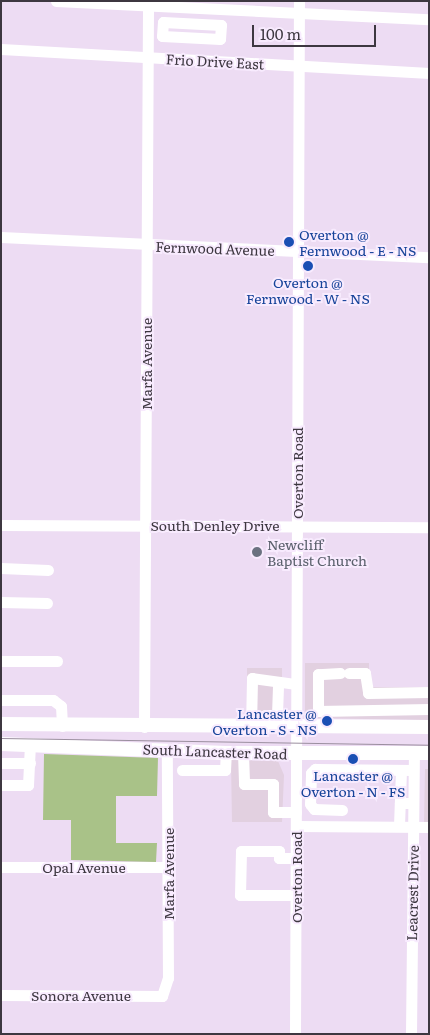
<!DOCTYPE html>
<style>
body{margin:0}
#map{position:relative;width:430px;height:1035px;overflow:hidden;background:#eddcf3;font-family:Literata,serif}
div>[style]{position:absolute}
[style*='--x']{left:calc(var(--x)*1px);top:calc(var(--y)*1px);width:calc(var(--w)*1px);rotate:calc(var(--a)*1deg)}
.commercial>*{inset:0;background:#e2d0e0;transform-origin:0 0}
.green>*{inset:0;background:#a9c288}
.minor>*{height:11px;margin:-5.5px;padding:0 5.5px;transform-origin:5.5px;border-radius:5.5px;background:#fff}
.major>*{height:14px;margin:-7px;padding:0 7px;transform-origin:7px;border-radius:7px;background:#fff}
.tram>*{height:1px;margin:-0.5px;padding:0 0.5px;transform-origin:0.5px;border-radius:0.5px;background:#9b8f9f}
.dots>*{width:14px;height:14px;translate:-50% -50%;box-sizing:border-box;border:2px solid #f8ebfe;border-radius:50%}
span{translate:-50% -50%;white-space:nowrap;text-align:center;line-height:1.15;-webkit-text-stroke:4px #f8ebfe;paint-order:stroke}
.street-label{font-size:14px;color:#3d3740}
.transit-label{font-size:14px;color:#164399}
.left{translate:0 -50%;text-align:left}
.right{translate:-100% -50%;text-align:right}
.worship-label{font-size:14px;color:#5b616d}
.frame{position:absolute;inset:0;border:2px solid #3d3740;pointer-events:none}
.scale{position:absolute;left:252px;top:25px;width:124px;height:22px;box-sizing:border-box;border:2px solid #3d3740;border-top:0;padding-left:6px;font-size:15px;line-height:18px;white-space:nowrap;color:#3d3740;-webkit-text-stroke:4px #f8ebfe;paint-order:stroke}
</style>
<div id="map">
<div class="commercial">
<i style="clip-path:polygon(305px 663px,369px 663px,369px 687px,429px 687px,429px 720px,305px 718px)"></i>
<i style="left:247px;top:668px;width:35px;height:53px"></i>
<i style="clip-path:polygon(231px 760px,278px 761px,284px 775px,282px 822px,232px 822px)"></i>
<i style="clip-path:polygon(425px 769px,429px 769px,429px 826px,424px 826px)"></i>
</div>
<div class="green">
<i style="clip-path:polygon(44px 754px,158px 758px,157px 796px,116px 796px,116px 843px,157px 843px,156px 862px,71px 860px,71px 820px,43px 820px)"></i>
</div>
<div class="minor">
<i style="--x:56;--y:1;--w:373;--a:2.8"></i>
<i style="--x:163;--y:22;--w:58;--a:3"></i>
<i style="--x:221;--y:25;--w:14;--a:94"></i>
<i style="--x:220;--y:39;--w:58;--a:-177"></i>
<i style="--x:162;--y:36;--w:14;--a:-86"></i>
<i style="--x:1;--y:49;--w:429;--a:3.2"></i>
<i style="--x:1;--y:237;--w:428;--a:2.7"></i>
<i style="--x:1;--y:525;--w:428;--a:0.3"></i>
<i style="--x:1;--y:568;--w:47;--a:2.4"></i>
<i style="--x:1;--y:602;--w:46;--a:1.2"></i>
<i style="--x:1;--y:661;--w:56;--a:0"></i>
<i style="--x:340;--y:673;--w:22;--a:177"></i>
<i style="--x:318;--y:674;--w:37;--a:90"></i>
<i style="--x:318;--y:711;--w:111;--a:-1"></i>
<i style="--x:349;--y:673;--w:16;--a:0"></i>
<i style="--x:365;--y:673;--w:20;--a:81"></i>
<i style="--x:368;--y:693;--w:61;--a:-0.9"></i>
<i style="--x:1;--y:700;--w:52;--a:0"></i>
<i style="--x:53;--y:700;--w:10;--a:37"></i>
<i style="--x:61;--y:706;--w:20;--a:87"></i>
<i style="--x:265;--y:715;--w:12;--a:0"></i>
<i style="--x:277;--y:715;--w:31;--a:-88"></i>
<i style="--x:144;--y:727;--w:726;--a:-89.68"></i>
<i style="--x:251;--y:727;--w:49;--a:-88.8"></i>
<i style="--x:252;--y:678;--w:43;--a:7.9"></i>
<i style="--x:243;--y:753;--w:31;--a:88"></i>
<i style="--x:244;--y:784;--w:29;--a:0"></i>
<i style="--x:273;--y:784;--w:28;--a:90"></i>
<i style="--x:273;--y:812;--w:23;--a:0"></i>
<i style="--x:1;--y:763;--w:29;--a:0"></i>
<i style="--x:182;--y:770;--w:43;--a:0"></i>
<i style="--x:225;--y:770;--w:17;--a:-87"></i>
<i style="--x:401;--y:770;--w:33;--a:92"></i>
<i style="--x:400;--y:803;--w:13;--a:0"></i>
<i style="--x:1;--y:785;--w:27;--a:0"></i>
<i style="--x:28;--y:785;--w:41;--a:-87.2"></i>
<i style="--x:342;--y:810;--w:28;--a:-178"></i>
<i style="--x:314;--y:809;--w:6;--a:-129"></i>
<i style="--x:310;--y:804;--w:31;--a:-88"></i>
<i style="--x:311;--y:773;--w:6;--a:-45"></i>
<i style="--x:315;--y:769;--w:98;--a:0.6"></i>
<i style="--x:296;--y:826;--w:133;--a:0.4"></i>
<i style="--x:399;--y:826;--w:23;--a:-88"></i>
<i style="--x:1;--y:867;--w:167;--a:0"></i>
<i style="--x:295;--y:895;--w:55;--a:180"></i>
<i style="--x:240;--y:895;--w:44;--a:-88.7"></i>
<i style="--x:241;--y:851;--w:38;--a:0"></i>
<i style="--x:279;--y:851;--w:7;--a:90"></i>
<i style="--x:279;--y:858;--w:17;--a:0"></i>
<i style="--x:1;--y:995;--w:161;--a:0.4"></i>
<i style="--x:162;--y:996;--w:19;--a:-72"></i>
<i style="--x:168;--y:978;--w:227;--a:-90.3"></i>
<i style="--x:295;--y:1034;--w:1033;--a:-89.78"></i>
<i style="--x:411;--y:1034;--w:282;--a:-89.4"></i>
</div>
<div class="major">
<i style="--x:1;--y:724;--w:428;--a:0.4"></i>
<i style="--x:1;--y:744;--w:225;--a:2.3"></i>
<i style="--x:226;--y:753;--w:203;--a:0"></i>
</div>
<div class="tram">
<i style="--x:1;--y:738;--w:428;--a:0.9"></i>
</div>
<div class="dots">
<i style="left:289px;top:242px;background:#1a4fb4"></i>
<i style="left:308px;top:266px;background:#1a4fb4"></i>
<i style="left:257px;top:552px;background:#6b7280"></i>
<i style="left:327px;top:721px;background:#1a4fb4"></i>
<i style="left:353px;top:759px;background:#1a4fb4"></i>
</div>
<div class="street-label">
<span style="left:215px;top:61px;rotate:3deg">Frio Drive East</span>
<span style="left:215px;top:248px;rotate:2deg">Fernwood Avenue</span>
<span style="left:146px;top:364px;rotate:-90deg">Marfa Avenue</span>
<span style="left:297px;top:473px;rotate:-90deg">Overton Road</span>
<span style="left:215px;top:525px">South Denley Drive</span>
<span style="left:215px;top:751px;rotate:2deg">South Lancaster Road</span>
<span style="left:84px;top:867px">Opal Avenue</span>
<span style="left:168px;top:874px;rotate:-90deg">Marfa Avenue</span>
<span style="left:296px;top:877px;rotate:-90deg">Overton Road</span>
<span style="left:412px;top:893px;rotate:-89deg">Leacrest Drive</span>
<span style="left:81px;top:995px">Sonora Avenue</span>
</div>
<div class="transit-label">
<span class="left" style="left:299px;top:242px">Overton @<br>Fernwood - E - NS</span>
<span style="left:308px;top:290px">Overton @<br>Fernwood - W - NS</span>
<span class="right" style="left:317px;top:721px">Lancaster @<br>Overton - S - NS</span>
<span style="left:353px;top:783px">Lancaster @<br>Overton - N - FS</span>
</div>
<div class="worship-label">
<span class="left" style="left:267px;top:552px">Newcliff<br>Baptist Church</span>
</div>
<div class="frame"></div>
<div class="scale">100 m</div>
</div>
